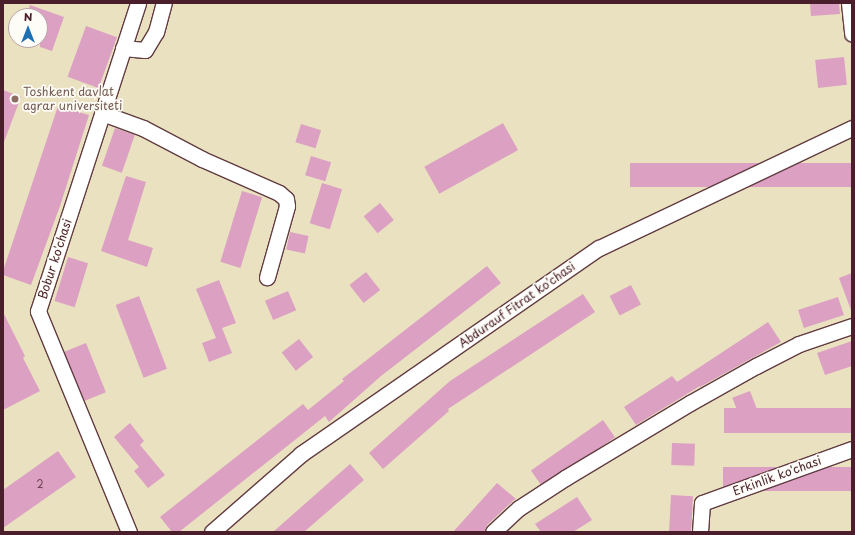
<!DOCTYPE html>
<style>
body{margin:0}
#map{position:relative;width:855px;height:535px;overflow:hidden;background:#eae1c0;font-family:"Playpen Sans",sans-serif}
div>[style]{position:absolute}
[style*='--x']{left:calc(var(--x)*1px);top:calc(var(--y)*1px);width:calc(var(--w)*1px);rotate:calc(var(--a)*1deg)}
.building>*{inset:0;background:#dba0c2;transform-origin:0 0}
.roads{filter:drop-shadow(1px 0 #623c41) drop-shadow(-1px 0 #623c41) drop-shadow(0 1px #623c41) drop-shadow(0 -1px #623c41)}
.minor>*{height:15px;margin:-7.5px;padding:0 7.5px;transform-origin:7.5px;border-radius:7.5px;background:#fff}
.dots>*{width:11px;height:11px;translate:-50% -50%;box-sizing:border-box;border:2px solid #fdfcf7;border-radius:50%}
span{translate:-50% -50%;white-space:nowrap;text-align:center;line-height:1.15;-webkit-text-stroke:3.5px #fdfcf7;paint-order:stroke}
.number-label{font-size:10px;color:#6e3f51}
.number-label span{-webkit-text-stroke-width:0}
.education-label{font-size:12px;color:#785e54}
.left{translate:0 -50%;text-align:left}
.street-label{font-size:12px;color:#4a1f2b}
.frame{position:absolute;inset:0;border:4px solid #4a1f2b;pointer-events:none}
.north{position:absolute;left:8px;top:8px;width:40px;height:40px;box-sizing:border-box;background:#fdfcf7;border:1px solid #b5a4a5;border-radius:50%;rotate:0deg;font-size:11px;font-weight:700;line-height:16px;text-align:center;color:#4a1f2b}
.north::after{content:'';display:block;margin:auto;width:14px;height:18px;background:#1f6fb2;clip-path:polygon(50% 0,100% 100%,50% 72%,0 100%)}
</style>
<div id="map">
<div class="building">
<i style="clip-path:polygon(810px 3px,839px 3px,840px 14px,811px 16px)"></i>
<i style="clip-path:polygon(30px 5px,64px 17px,52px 51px,40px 47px,40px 16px,26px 16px)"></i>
<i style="left:86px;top:26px;width:33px;height:54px;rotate:20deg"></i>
<i style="left:844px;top:57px;width:28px;height:29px;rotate:84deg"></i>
<i style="clip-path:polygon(3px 90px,21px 97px,4px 142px,3px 141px)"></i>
<i style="clip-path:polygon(58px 106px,89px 115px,60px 206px,31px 285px,3px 275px,3px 271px)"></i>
<i style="left:503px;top:123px;width:31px;height:90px;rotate:61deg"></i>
<i style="left:301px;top:124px;width:21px;height:19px;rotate:17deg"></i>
<i style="left:115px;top:128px;width:21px;height:40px;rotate:19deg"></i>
<i style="left:311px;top:156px;width:21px;height:20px;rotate:17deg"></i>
<i style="left:852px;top:163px;width:24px;height:222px;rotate:90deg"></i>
<i style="clip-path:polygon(126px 176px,146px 182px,128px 240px,153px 248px,147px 267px,101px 251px)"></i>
<i style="left:322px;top:183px;width:21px;height:42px;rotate:17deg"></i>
<i style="left:242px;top:191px;width:21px;height:74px;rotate:17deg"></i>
<i style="left:380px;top:203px;width:22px;height:21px;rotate:51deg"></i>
<i style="left:290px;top:232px;width:19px;height:18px;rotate:12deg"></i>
<i style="left:68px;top:257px;width:21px;height:46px;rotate:17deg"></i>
<i style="clip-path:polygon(487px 266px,501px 283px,381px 376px,329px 422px,325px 416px,179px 532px,172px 532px,160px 517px,303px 404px,308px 410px,344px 381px,342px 379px,359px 366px)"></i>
<i style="left:366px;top:272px;width:23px;height:21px;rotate:52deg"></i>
<i style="clip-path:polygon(852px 273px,852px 310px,851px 310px,839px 278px)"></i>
<i style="clip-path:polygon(219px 280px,236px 323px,222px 328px,232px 353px,209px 362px,202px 343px,216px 338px,196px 289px)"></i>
<i style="left:631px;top:285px;width:22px;height:24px;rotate:63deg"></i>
<i style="left:288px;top:291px;width:21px;height:25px;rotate:67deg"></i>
<i style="clip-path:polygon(583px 294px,595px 312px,448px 409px,449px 411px,383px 469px,369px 453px,450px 381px)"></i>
<i style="left:139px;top:296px;width:78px;height:25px;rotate:69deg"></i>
<i style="left:838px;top:297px;width:19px;height:42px;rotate:72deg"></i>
<i style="clip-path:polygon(3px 312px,25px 356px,23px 358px,40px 391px,3px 410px)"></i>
<i style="clip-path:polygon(768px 322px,781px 342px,700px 387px,700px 386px,636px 425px,624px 407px,672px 376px,677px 382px)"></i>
<i style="left:299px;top:339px;width:23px;height:22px;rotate:52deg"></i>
<i style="clip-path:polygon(852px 341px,852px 366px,825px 375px,817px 353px)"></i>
<i style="left:86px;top:343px;width:53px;height:24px;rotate:68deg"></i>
<i style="left:750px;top:391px;width:19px;height:19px;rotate:69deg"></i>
<i style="left:852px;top:408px;width:25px;height:128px;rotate:90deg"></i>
<i style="left:603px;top:420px;width:21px;height:88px;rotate:55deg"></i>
<i style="clip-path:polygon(130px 423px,144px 441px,140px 445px,165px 475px,148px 488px,134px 471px,139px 467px,114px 437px)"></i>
<i style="left:672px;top:443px;width:23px;height:22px;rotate:2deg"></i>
<i style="clip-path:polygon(58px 451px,76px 477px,3px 528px,3px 490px)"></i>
<i style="clip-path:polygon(350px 464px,364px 480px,304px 532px,273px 532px)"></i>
<i style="left:852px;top:467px;width:24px;height:129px;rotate:90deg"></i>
<i style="clip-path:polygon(497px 483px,516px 499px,514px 500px,487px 525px,484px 532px,453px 532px)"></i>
<i style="left:671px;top:495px;width:22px;height:37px;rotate:3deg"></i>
<i style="clip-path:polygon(577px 497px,592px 520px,573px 532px,541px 532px,535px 524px)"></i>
</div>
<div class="roads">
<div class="minor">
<i style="--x:849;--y:3;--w:31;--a:84"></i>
<i style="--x:123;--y:48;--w:22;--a:5"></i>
<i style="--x:145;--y:50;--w:21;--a:-59"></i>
<i style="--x:156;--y:32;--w:30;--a:-75"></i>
<i style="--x:102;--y:113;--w:44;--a:20.1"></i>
<i style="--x:143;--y:128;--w:67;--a:27.7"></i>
<i style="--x:202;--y:159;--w:84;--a:23.8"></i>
<i style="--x:279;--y:193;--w:9;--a:41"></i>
<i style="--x:286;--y:199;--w:7;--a:82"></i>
<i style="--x:287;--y:206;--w:74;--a:105.7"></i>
<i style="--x:129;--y:532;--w:239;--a:-112.4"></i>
<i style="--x:38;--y:311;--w:324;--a:-72"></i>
<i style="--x:212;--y:532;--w:118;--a:-41.2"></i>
<i style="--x:301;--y:454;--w:362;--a:-34.7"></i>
<i style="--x:599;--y:248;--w:280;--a:-25.4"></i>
<i style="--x:493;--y:532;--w:35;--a:-43"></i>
<i style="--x:519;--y:508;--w:55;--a:-33.1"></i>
<i style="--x:565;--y:478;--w:146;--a:-31"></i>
<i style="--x:690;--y:403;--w:76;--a:-29.3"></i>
<i style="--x:756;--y:366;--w:48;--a:-27.1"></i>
<i style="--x:799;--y:344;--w:56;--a:-18.8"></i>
<i style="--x:700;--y:532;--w:29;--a:-86"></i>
<i style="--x:702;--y:503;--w:159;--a:-19.8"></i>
</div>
</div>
<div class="dots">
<i style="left:15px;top:99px;background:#8d6e63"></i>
</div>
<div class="number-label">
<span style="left:40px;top:484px">2</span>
</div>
<div class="education-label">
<span class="left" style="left:23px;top:99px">Toshkent davlat<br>agrar universiteti</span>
</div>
<div class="street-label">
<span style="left:55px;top:259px;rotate:-72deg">Bobur ko'chasi</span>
<span style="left:517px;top:305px;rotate:-35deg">Abdurauf Fitrat ko'chasi</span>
<span style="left:777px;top:476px;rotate:-20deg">Erkinlik ko'chasi</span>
</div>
<div class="frame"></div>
<div class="north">N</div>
</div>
